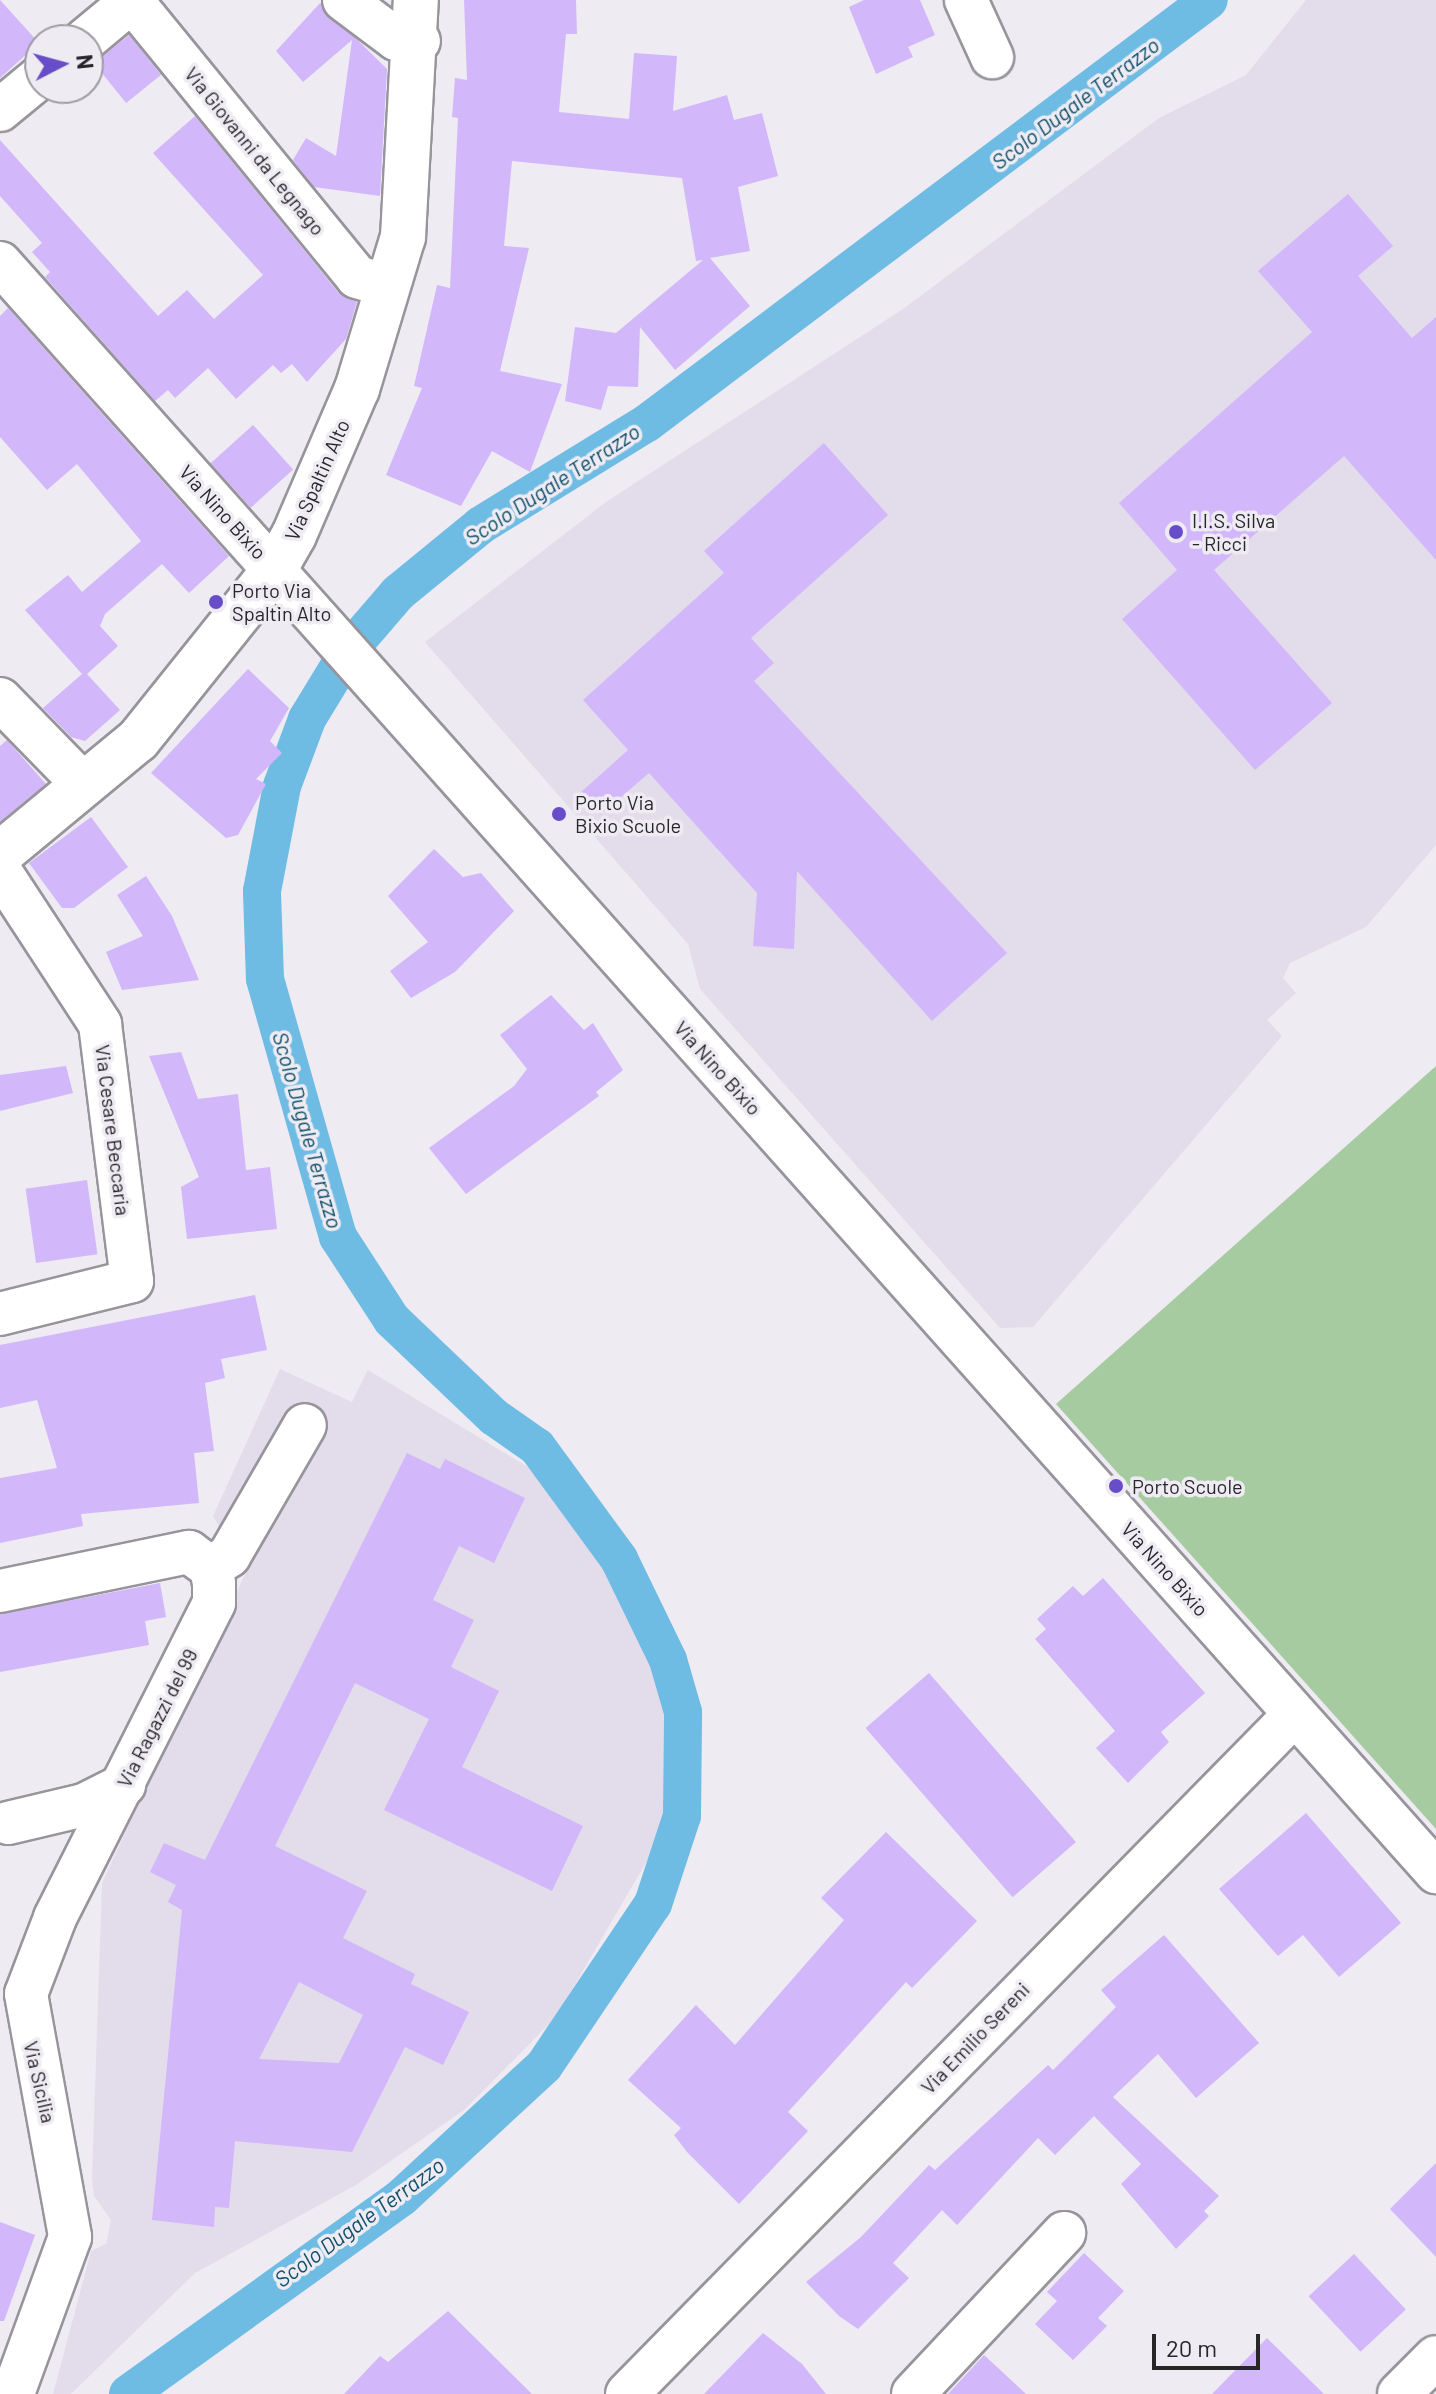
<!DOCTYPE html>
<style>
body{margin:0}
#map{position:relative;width:1436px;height:2394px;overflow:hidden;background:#eeebf2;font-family:Barlow,sans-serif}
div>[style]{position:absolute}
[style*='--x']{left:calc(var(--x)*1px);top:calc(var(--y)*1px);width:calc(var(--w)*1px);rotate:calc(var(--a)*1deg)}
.built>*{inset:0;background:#e3ddeb}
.green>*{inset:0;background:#a6cba1}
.canal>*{height:38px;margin:-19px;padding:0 19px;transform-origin:19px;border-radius:19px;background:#6ebbe4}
.building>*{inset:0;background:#d2b7fa;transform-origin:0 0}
.roads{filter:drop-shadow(2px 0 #97949b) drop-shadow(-2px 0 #97949b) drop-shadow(0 2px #97949b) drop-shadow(0 -2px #97949b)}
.minor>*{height:42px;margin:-21px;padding:0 21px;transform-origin:21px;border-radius:21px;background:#fff}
.tertiary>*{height:44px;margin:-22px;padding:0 22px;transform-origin:22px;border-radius:22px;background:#fff}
.dots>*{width:22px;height:22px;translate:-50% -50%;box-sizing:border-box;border:4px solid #eeebf2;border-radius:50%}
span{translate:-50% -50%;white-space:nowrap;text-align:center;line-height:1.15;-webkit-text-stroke:7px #eeebf2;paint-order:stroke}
.street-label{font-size:20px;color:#272629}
.poi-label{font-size:20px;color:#272629}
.left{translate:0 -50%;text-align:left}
.water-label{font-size:22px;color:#0f4f6a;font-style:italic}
.north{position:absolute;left:24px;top:24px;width:80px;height:80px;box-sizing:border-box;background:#eeebf2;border:2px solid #9e9ca2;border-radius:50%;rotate:84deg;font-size:22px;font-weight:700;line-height:32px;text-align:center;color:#272629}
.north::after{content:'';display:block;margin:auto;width:28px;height:36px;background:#674dc7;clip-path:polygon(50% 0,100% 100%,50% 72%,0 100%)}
.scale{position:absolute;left:1152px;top:2334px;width:108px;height:36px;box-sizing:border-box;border:4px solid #272629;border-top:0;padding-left:10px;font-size:24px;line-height:28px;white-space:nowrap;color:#272629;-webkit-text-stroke:6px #eeebf2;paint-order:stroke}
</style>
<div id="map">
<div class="built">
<i style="clip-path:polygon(1306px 0,1436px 0,1436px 845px,1366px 927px,1290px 963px,1283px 978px,1296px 993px,1267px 1020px,1282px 1036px,1033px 1327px,1000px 1328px,700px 989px,688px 944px,425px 642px,606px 502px,903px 309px,1159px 118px,1246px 75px)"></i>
<i style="clip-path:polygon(280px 1369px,352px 1402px,368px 1370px,574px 1495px,641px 1588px,685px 1733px,682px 1780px,658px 1842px,556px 2017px,464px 2110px,356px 2185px,195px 2273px,71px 2394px,53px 2394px,91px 2251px,106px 2244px,111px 2220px,94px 2196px,92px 2179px,102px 1883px,246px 1572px,213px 1516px)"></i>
</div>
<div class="green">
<i style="clip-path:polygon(1436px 1066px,1436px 1829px,1056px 1404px)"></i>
</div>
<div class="canal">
<i style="--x:128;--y:2394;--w:337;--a:-35.7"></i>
<i style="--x:402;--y:2197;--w:193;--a:-42.7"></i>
<i style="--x:544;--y:2066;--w:195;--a:-56.1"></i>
<i style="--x:653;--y:1904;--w:93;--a:-71.8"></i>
<i style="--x:682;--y:1816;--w:104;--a:-89.4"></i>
<i style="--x:683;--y:1712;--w:54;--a:-106.1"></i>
<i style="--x:668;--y:1660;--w:112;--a:-115.9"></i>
<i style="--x:619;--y:1559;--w:139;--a:-126.2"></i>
<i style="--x:537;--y:1447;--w:52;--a:-145.1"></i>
<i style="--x:494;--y:1417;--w:141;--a:-136.4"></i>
<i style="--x:392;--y:1320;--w:99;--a:-123"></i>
<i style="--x:338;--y:1237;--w:268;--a:-105.8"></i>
<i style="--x:265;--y:979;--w:88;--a:-92"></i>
<i style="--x:262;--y:891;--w:107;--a:-79.2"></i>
<i style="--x:282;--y:786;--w:72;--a:-69.5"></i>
<i style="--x:307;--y:719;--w:81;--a:-58.7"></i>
<i style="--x:349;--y:650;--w:75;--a:-49.3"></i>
<i style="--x:398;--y:593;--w:107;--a:-39.3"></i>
<i style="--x:481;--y:525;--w:195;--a:-31.6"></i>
<i style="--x:647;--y:423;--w:703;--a:-36.97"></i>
</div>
<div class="building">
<i style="clip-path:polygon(0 0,39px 43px,0 78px)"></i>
<i style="clip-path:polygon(464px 0,576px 0,577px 34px,566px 34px,559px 112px,629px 119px,634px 53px,677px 56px,673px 111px,727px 95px,734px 120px,762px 113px,778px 176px,738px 187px,750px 251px,710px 258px,750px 306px,675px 370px,640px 327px,638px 387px,608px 386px,601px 410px,565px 401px,575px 327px,616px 333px,703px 260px,696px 261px,682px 178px,512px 161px,504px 246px,529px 248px,500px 371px,562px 384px,530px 472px,492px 451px,461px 506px,386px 475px,422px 388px,414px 386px,437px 285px,450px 288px,458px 118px,452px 117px,455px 78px,467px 80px)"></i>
<i style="clip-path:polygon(864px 0,920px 0,935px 35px,908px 47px,913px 57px,876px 74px,849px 7px)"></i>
<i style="clip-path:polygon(320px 3px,387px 69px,380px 196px,314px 187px,293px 160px,306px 138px,336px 156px,352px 40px,303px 82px,276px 51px)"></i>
<i style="left:129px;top:35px;width:51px;height:45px;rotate:51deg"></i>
<i style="clip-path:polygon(195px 116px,338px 292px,357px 302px,346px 339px,307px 382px,292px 364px,281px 373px,273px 365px,236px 399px,208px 368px,175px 398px,168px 390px,155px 401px,45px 277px,50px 272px,32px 252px,42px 243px,0 196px,0 140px,158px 316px,187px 290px,214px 319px,263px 275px,153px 153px)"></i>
<i style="clip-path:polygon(1348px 194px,1393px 246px,1358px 276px,1412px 338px,1436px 317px,1436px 560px,1344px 456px,1214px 570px,1332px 703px,1255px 770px,1122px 619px,1177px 570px,1119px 503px,1312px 332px,1258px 271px)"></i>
<i style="clip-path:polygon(8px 308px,229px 556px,189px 593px,162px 564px,105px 614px,100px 626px,118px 646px,87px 674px,120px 710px,85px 741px,71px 737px,43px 708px,82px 674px,25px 610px,68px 575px,82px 592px,141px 541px,77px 464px,47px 490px,0 437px,0 316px)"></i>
<i style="left:253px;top:425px;width:60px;height:57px;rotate:48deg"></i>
<i style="clip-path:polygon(824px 443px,888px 515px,751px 638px,774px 663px,754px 681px,1007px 953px,932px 1021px,797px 871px,794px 949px,753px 946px,757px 893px,649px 773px,600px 815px,580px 793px,628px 750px,583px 700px,724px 573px,704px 551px)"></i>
<i style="clip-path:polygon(248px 669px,289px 708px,270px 741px,282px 753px,256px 779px,266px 784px,238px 835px,226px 838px,151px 773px)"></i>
<i style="clip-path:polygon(7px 740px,46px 784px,0 822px,0 746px)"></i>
<i style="clip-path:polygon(91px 817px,128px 867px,74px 908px,62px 908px,29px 863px)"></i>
<i style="clip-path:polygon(434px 849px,463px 877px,481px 873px,514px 911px,455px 972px,411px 998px,390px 971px,428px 942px,388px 896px)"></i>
<i style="clip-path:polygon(146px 876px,172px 916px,199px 980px,122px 990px,106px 952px,143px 936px,117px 895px)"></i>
<i style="clip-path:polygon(551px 995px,584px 1030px,593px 1023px,623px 1070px,596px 1092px,599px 1096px,466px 1194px,429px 1148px,514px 1086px,527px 1069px,500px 1035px)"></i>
<i style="clip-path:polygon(181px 1052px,198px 1099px,238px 1094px,246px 1170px,270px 1167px,277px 1229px,187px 1239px,181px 1187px,199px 1177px,149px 1056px)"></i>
<i style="clip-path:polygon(66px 1066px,73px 1093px,0 1111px,0 1075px)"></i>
<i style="left:87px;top:1180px;width:75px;height:62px;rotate:82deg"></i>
<i style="clip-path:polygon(255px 1295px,267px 1350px,221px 1359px,225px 1378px,205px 1383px,214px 1451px,194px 1453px,199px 1503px,81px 1514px,83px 1526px,0 1543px,0 1478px,57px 1468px,37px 1400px,0 1408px,0 1345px)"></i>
<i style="clip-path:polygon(evenodd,407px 1453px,440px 1469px,445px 1459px,525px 1498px,494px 1563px,459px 1546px,433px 1600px,474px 1620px,451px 1667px,499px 1691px,462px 1767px,583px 1826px,552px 1891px,384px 1810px,429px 1719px,355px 1683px,275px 1846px,367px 1891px,343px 1938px,415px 1974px,411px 1984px,469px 2012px,443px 2065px,405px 2047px,352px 2152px,235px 2141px,229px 2208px,215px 2207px,214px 2227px,152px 2220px,182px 1910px,168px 1902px,176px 1885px,150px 1872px,164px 1843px,205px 1860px,407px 1453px,299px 1982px,363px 2015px,339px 2063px,259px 2059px,299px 1982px)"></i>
<i style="clip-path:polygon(1103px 1578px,1205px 1693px,1161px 1732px,1169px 1742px,1128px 1783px,1096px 1748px,1115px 1731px,1035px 1639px,1046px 1629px,1037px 1619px,1073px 1586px,1083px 1596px)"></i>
<i style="clip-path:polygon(160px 1583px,166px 1617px,145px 1621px,149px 1645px,0 1672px,0 1614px)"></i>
<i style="left:929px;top:1673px;width:224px;height:84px;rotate:49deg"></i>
<i style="clip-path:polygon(1306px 1813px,1401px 1923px,1339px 1977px,1303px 1935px,1278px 1956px,1219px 1889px)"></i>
<i style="clip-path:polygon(886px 1832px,977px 1921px,912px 1988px,906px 1982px,788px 2112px,808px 2131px,739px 2204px,687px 2152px,674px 2135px,681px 2128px,628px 2080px,696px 2005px,735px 2045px,844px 1920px,821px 1898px)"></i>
<i style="clip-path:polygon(1164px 1935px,1259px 2043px,1196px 2098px,1158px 2054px,1113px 2097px,1219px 2196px,1204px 2211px,1209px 2216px,1176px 2249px,1121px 2184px,1141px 2164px,1094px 2116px,1055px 2155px,1038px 2138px,957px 2225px,942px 2210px,893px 2263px,909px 2278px,858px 2329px,839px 2316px,806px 2282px,861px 2237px,929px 2165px,935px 2170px,1048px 2065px,1053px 2070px,1116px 2007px,1101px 1990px)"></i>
<i style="clip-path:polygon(1436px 2163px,1436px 2257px,1390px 2209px)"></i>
<i style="clip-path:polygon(0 2222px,35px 2235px,4px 2321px,0 2321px)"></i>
<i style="clip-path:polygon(1084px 2253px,1124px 2291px,1098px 2318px,1107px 2326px,1073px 2360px,1035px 2324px,1057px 2301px,1047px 2292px)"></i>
<i style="left:1354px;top:2254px;width:76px;height:62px;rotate:47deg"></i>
<i style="clip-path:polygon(448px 2311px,532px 2394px,344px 2394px,380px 2356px,388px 2362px)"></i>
<i style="clip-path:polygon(763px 2333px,802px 2364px,826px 2394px,704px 2394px)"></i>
<i style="clip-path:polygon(1267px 2338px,1324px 2394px,1212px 2394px)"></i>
<i style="clip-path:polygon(984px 2355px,1026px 2394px,948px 2394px)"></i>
</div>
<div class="roads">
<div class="minor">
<i style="--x:344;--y:0;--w:65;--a:36.9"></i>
<i style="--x:396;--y:39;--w:23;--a:5"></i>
<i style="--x:966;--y:0;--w:63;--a:65.5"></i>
<i style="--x:132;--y:1;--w:356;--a:50.8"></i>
<i style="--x:357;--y:277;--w:32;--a:16"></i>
<i style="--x:85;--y:40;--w:62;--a:-39.8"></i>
<i style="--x:0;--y:110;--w:52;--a:-39.5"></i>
<i style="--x:0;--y:263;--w:2157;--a:48.25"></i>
<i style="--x:0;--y:699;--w:120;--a:45.7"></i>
<i style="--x:0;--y:871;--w:183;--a:56.8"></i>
<i style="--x:100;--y:1024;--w:259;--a:82.9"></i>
<i style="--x:132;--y:1281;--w:136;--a:166"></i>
<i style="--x:211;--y:1568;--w:22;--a:-34"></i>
<i style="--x:229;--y:1556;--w:151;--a:-59.9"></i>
<i style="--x:0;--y:1591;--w:193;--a:-11.7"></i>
<i style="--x:189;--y:1552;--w:27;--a:36"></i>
<i style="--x:211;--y:1568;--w:16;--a:79"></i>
<i style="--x:214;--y:1584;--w:19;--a:90"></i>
<i style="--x:214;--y:1603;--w:353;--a:116.8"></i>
<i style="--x:55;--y:1918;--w:81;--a:110.9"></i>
<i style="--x:26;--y:1994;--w:247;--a:79.7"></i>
<i style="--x:70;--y:2237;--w:167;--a:110"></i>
<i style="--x:8;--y:1823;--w:78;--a:-13.3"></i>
<i style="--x:84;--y:1805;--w:45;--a:-26.6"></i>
<i style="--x:627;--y:2394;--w:953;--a:-45.51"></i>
<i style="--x:913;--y:2394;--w:221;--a:-46.8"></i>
<i style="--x:1399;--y:2394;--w:52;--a:-45"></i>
</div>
<div class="tertiary">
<i style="--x:0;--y:854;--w:179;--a:-39.6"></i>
<i style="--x:138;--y:740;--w:218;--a:-51.3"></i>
<i style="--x:274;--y:570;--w:40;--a:-60.3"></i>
<i style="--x:294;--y:535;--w:159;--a:-66.7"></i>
<i style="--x:357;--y:389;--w:159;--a:-73.2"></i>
<i style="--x:403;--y:237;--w:237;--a:-86.9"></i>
</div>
</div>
<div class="dots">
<i style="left:1176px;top:532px;background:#674dc7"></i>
<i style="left:216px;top:602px;background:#674dc7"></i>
<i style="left:559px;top:814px;background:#674dc7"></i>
<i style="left:1116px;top:1486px;background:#674dc7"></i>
</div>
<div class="street-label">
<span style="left:255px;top:151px;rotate:51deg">Via Giovanni da Legnago</span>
<span style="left:317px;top:480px;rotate:-66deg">Via Spaltin Alto</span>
<span style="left:223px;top:512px;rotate:48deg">Via Nino Bixio</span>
<span style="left:718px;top:1068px;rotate:48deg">Via Nino Bixio</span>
<span style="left:113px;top:1130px;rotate:83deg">Via Cesare Beccaria</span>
<span style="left:1165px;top:1569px;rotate:48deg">Via Nino Bixio</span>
<span style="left:157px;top:1718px;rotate:-63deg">Via Ragazzi del 99</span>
<span style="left:975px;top:2038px;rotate:-46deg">Via Emilio Sereni</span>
<span style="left:40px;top:2082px;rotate:77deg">Via Sicilia</span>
</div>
<div class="poi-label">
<span class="left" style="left:1192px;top:532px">I.I.S. Silva<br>- Ricci</span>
<span class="left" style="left:232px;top:602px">Porto Via<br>Spaltin Alto</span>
<span class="left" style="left:575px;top:814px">Porto Via<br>Bixio Scuole</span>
<span class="left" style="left:1132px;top:1486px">Porto Scuole</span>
</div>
<div class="water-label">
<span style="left:1075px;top:103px;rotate:-37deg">Scolo Dugale Terrazzo</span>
<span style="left:552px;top:484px;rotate:-33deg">Scolo Dugale Terrazzo</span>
<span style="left:308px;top:1130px;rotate:74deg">Scolo Dugale Terrazzo</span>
<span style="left:359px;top:2222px;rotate:-36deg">Scolo Dugale Terrazzo</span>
</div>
<div class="north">N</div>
<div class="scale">20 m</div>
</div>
